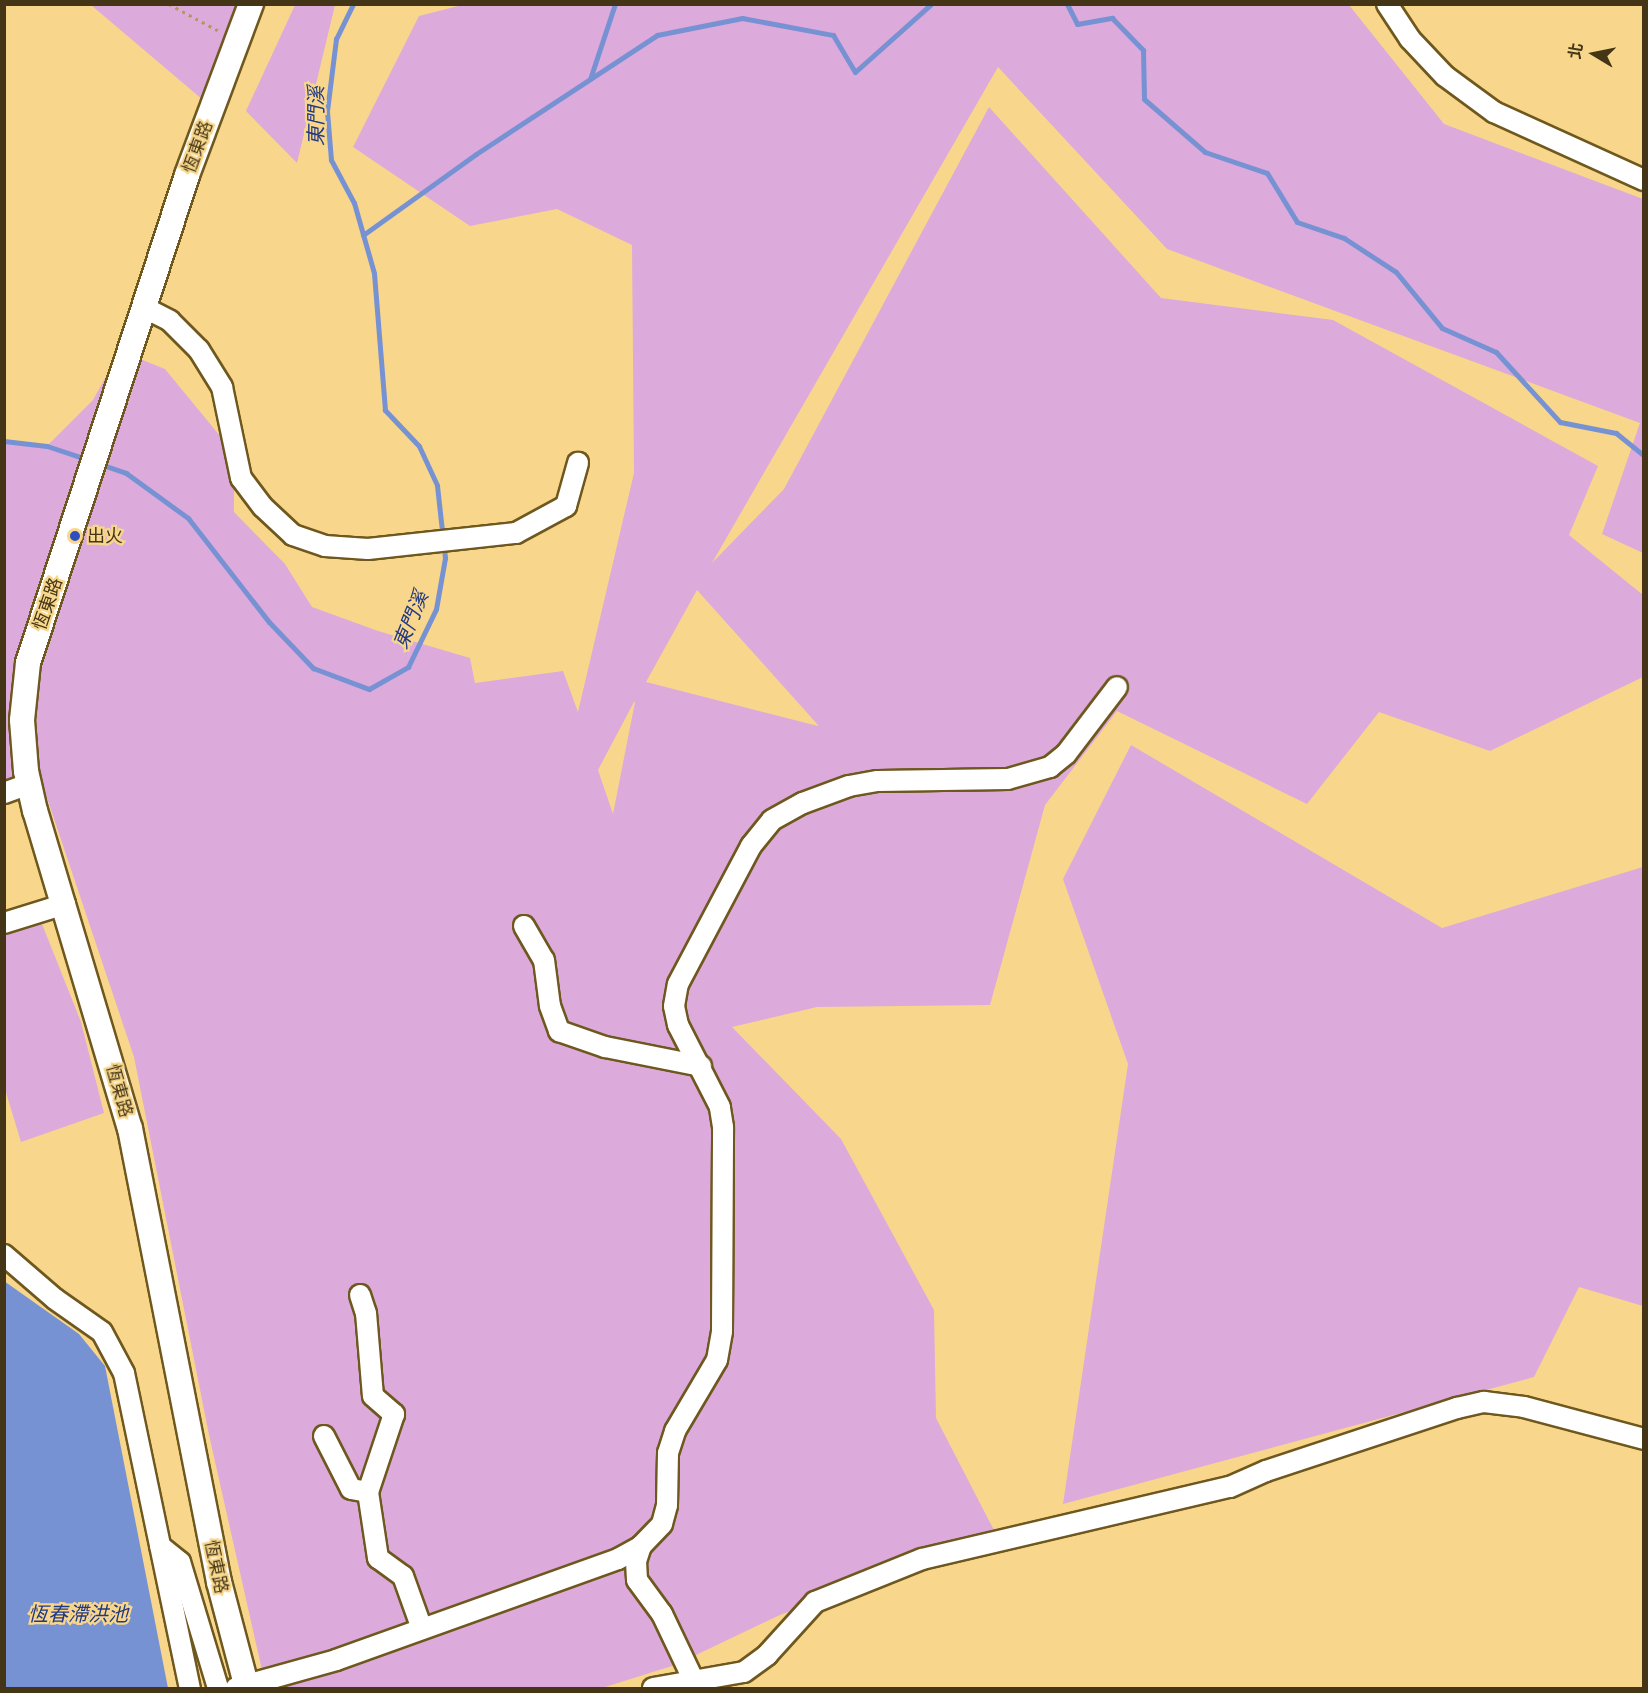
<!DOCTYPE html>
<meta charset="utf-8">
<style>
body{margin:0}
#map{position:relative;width:1648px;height:1693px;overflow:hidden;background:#f8d78c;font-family:Figtree,"Noto Sans TC",sans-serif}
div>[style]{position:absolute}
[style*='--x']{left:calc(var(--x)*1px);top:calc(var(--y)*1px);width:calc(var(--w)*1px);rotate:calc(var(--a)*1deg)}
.green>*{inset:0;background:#dcaadb}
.water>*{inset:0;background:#7792d3}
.stream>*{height:5px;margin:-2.5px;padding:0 2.5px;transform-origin:2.5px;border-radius:2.5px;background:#7792d3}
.path>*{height:3px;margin-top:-1.5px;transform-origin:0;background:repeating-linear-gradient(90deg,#b2985e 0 3px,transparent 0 7.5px)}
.roads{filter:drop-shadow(2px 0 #6f581e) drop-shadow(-2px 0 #6f581e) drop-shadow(0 2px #6f581e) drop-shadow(0 -2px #6f581e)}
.minor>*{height:20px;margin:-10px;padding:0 10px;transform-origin:10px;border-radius:10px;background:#fff}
.major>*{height:24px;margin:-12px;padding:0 12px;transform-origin:12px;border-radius:12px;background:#fff}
.dots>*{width:16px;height:16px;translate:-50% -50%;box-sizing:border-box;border:3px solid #f8d78c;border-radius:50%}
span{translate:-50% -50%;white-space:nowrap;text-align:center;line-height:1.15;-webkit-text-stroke:4.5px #f8d78c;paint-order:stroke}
.street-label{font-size:18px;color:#433516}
.poi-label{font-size:18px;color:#433516}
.left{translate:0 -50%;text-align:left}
.water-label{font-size:20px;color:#213985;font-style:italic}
.frame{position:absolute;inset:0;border:6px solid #433516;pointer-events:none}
.north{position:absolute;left:1564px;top:24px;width:60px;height:60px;-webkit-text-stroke:4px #f8d78c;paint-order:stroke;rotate:280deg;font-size:16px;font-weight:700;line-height:24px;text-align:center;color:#433516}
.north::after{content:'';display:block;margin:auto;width:21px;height:27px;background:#433516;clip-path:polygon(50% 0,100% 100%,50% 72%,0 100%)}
</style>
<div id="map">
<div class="green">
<i style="clip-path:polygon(91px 5px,239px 5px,203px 100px)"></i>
<i style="clip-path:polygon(295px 5px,335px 5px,297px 163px,246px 111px)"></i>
<i style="clip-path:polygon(evenodd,462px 5px,1349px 5px,1444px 124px,1643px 199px,1643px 553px,1602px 534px,1640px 423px,1167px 249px,998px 67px,712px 563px,784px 489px,989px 107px,1161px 298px,1333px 320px,1598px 466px,1569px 535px,1643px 595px,1643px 677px,1490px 751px,1379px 712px,1307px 804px,1117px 711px,1045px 805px,990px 1005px,817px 1007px,732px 1027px,841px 1139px,934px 1310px,936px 1418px,998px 1538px,884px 1575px,780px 1615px,675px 1665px,602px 1688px,266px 1688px,209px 1435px,134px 1057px,40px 777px,5px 788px,4px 443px,47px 446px,93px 400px,120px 351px,165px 369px,234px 453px,234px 512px,285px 564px,312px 607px,378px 631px,470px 658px,475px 683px,563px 671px,578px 712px,634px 473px,632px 245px,557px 209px,470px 226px,353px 147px,419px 16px,462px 5px,697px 590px,818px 725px,818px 726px,646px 682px,697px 590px,462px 5px,634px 702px,635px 702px,613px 814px,598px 770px,634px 702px)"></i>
<i style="clip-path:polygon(1131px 745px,1442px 928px,1643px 867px,1643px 1306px,1579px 1287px,1534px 1377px,1063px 1504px,1128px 1064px,1063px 879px)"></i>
<i style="clip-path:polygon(42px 924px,81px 1022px,104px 1113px,21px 1142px,5px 1089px,5px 935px)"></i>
</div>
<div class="water">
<i style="clip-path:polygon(4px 1281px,79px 1334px,105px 1366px,168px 1688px,5px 1688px)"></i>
</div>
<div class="stream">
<i style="--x:1067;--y:4;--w:22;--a:63"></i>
<i style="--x:1077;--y:24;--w:36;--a:-10"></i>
<i style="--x:1112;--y:18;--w:45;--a:45.9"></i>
<i style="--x:1143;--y:50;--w:49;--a:88.8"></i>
<i style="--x:1144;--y:99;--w:81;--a:41"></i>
<i style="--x:1205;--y:152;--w:65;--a:18.7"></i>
<i style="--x:1267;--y:173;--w:57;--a:58.5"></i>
<i style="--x:1297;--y:222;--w:50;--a:18.8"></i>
<i style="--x:1344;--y:238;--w:62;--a:33.2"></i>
<i style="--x:1396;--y:272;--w:72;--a:50.6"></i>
<i style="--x:1442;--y:328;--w:59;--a:24"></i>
<i style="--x:1496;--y:352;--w:95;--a:47.6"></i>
<i style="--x:1560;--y:422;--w:57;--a:11.1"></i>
<i style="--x:1616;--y:433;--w:36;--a:39"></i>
<i style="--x:590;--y:79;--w:79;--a:-71.6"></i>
<i style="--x:363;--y:235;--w:139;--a:-35.6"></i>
<i style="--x:476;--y:154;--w:217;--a:-33.3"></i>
<i style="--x:657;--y:35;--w:87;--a:-11.3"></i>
<i style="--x:742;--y:18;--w:93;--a:10.6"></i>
<i style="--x:833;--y:35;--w:43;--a:59.3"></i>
<i style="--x:855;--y:72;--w:102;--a:-41.8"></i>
<i style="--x:4;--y:441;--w:43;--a:6.6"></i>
<i style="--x:47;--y:446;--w:44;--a:18.4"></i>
<i style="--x:100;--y:464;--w:28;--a:19"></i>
<i style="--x:126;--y:473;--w:77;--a:36"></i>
<i style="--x:188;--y:518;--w:132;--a:52.1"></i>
<i style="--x:269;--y:622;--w:64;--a:46.3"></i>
<i style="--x:313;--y:668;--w:60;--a:20.6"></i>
<i style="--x:369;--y:689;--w:45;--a:-29.4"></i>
<i style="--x:408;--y:667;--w:64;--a:-64.2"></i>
<i style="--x:436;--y:609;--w:52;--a:-80"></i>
<i style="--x:445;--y:558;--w:73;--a:-96.3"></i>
<i style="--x:437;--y:485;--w:43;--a:-114.8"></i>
<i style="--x:419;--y:446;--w:50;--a:-133.4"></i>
<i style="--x:385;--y:410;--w:137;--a:-94.6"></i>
<i style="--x:374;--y:273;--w:73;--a:-105.9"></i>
<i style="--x:354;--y:203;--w:49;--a:-118.1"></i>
<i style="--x:331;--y:160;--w:49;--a:-94.7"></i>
<i style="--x:327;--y:111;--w:73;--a:-82.9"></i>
<i style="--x:336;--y:39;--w:39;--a:-64"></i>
</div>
<div class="path">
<i style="--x:169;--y:4;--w:57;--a:28.4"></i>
</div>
<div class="roads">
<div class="minor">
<i style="--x:1387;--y:4;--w:42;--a:56.7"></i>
<i style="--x:1410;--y:39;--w:51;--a:46.6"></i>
<i style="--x:1445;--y:76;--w:61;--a:36.3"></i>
<i style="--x:1494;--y:112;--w:165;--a:24.4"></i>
<i style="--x:145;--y:308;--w:28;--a:27"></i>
<i style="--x:170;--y:321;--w:41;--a:45"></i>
<i style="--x:199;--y:350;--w:44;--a:58.1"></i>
<i style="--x:222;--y:387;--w:93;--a:78.2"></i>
<i style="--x:241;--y:478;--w:36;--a:53"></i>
<i style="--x:263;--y:507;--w:41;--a:43"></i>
<i style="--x:293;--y:535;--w:34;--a:19"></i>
<i style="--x:325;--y:546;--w:43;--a:4"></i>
<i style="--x:368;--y:549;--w:149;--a:-6.2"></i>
<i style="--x:516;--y:533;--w:57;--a:-28.4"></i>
<i style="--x:566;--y:506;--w:45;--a:-74.4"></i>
<i style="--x:4;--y:793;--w:27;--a:-20"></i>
<i style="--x:4;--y:923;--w:64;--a:-17.3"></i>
<i style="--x:524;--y:926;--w:39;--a:60"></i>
<i style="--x:544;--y:960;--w:46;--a:82.6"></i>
<i style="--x:550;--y:1006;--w:27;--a:70"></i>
<i style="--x:559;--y:1031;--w:49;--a:19.2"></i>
<i style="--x:605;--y:1047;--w:98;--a:11.2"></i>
<i style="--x:4;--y:1255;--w:67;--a:40.8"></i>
<i style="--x:55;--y:1299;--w:57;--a:35.1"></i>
<i style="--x:102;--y:1332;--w:47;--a:61.8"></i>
<i style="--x:124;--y:1373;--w:322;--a:78.2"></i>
<i style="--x:360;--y:1295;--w:19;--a:72"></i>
<i style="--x:366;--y:1313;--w:83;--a:85.2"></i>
<i style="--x:373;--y:1396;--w:28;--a:41"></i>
<i style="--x:394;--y:1414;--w:82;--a:108.4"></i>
<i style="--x:368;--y:1492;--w:67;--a:81.4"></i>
<i style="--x:378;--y:1558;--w:31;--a:36"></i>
<i style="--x:403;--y:1576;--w:56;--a:70.3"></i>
<i style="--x:324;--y:1436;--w:59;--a:63"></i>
<i style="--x:351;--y:1489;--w:17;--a:10"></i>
<i style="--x:160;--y:1546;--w:26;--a:39"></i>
<i style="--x:180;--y:1562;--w:132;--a:73.2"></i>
<i style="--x:641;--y:1546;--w:16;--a:108"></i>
<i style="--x:636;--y:1561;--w:19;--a:87"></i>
<i style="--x:637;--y:1580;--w:42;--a:53.7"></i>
<i style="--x:662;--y:1614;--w:72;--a:64.5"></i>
<i style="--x:236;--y:1688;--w:104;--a:-15.6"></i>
<i style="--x:336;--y:1660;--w:300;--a:-19.7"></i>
<i style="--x:618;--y:1559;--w:26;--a:-29"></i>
<i style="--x:641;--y:1546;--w:30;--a:-46"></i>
<i style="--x:662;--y:1524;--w:20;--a:-75"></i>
<i style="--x:667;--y:1505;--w:52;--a:-88.9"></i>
<i style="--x:668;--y:1453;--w:23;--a:-72"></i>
<i style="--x:675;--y:1431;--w:82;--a:-59.4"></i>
<i style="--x:717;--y:1360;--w:29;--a:-80"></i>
<i style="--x:722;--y:1331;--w:204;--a:-89.7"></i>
<i style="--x:723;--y:1127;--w:20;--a:-99"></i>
<i style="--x:720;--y:1107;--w:92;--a:-117.1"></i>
<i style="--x:678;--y:1025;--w:19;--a:-102"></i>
<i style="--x:674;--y:1006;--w:22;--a:-80"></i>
<i style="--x:678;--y:984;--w:156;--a:-62.1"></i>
<i style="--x:751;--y:846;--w:33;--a:-51"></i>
<i style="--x:772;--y:820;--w:35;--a:-29"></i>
<i style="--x:803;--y:803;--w:49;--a:-20.3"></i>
<i style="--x:849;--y:786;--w:29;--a:-10"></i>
<i style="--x:878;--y:781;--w:130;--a:-0.9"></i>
<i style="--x:1008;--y:779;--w:44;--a:-15.9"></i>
<i style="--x:1050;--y:767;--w:21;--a:-39"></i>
<i style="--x:1066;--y:754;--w:84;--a:-52.7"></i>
<i style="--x:653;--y:1688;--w:92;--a:-10"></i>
<i style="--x:744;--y:1672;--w:29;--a:-36"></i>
<i style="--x:767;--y:1655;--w:72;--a:-47.8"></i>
<i style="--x:815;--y:1602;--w:115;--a:-21.9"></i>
<i style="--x:922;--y:1559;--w:316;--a:-13.2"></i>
<i style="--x:1230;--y:1487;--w:39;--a:-24"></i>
<i style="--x:1266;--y:1471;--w:201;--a:-18.3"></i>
<i style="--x:1457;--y:1408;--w:28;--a:-13"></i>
<i style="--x:1484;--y:1402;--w:40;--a:7.1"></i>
<i style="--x:1524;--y:1407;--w:124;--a:14.9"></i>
</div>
<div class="major">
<i style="--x:247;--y:1688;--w:110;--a:-104.8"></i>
<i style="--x:219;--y:1582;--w:462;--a:-101.1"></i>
<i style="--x:130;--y:1129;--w:332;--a:-106.6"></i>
<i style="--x:35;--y:811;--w:41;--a:-102.7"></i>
<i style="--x:26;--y:771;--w:51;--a:-94.5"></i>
<i style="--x:22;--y:720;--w:57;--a:-84"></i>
<i style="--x:28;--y:663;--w:513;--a:-71.95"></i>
<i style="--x:187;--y:175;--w:183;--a:-69.5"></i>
</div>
</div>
<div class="dots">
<i style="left:75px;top:536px;background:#2d4ebe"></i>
</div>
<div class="street-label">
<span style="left:198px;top:147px;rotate:-70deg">恆東路</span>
<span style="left:48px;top:604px;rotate:-71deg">恆東路</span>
<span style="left:119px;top:1091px;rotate:74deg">恆東路</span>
<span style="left:216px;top:1567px;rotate:78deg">恆東路</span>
</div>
<div class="poi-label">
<span class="left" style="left:87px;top:536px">出火</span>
</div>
<div class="water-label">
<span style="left:316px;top:116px;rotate:-90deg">東門溪</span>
<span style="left:411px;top:620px;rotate:-68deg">東門溪</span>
<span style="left:78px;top:1614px">恆春滯洪池</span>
</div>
<div class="frame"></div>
<div class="north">北</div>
</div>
